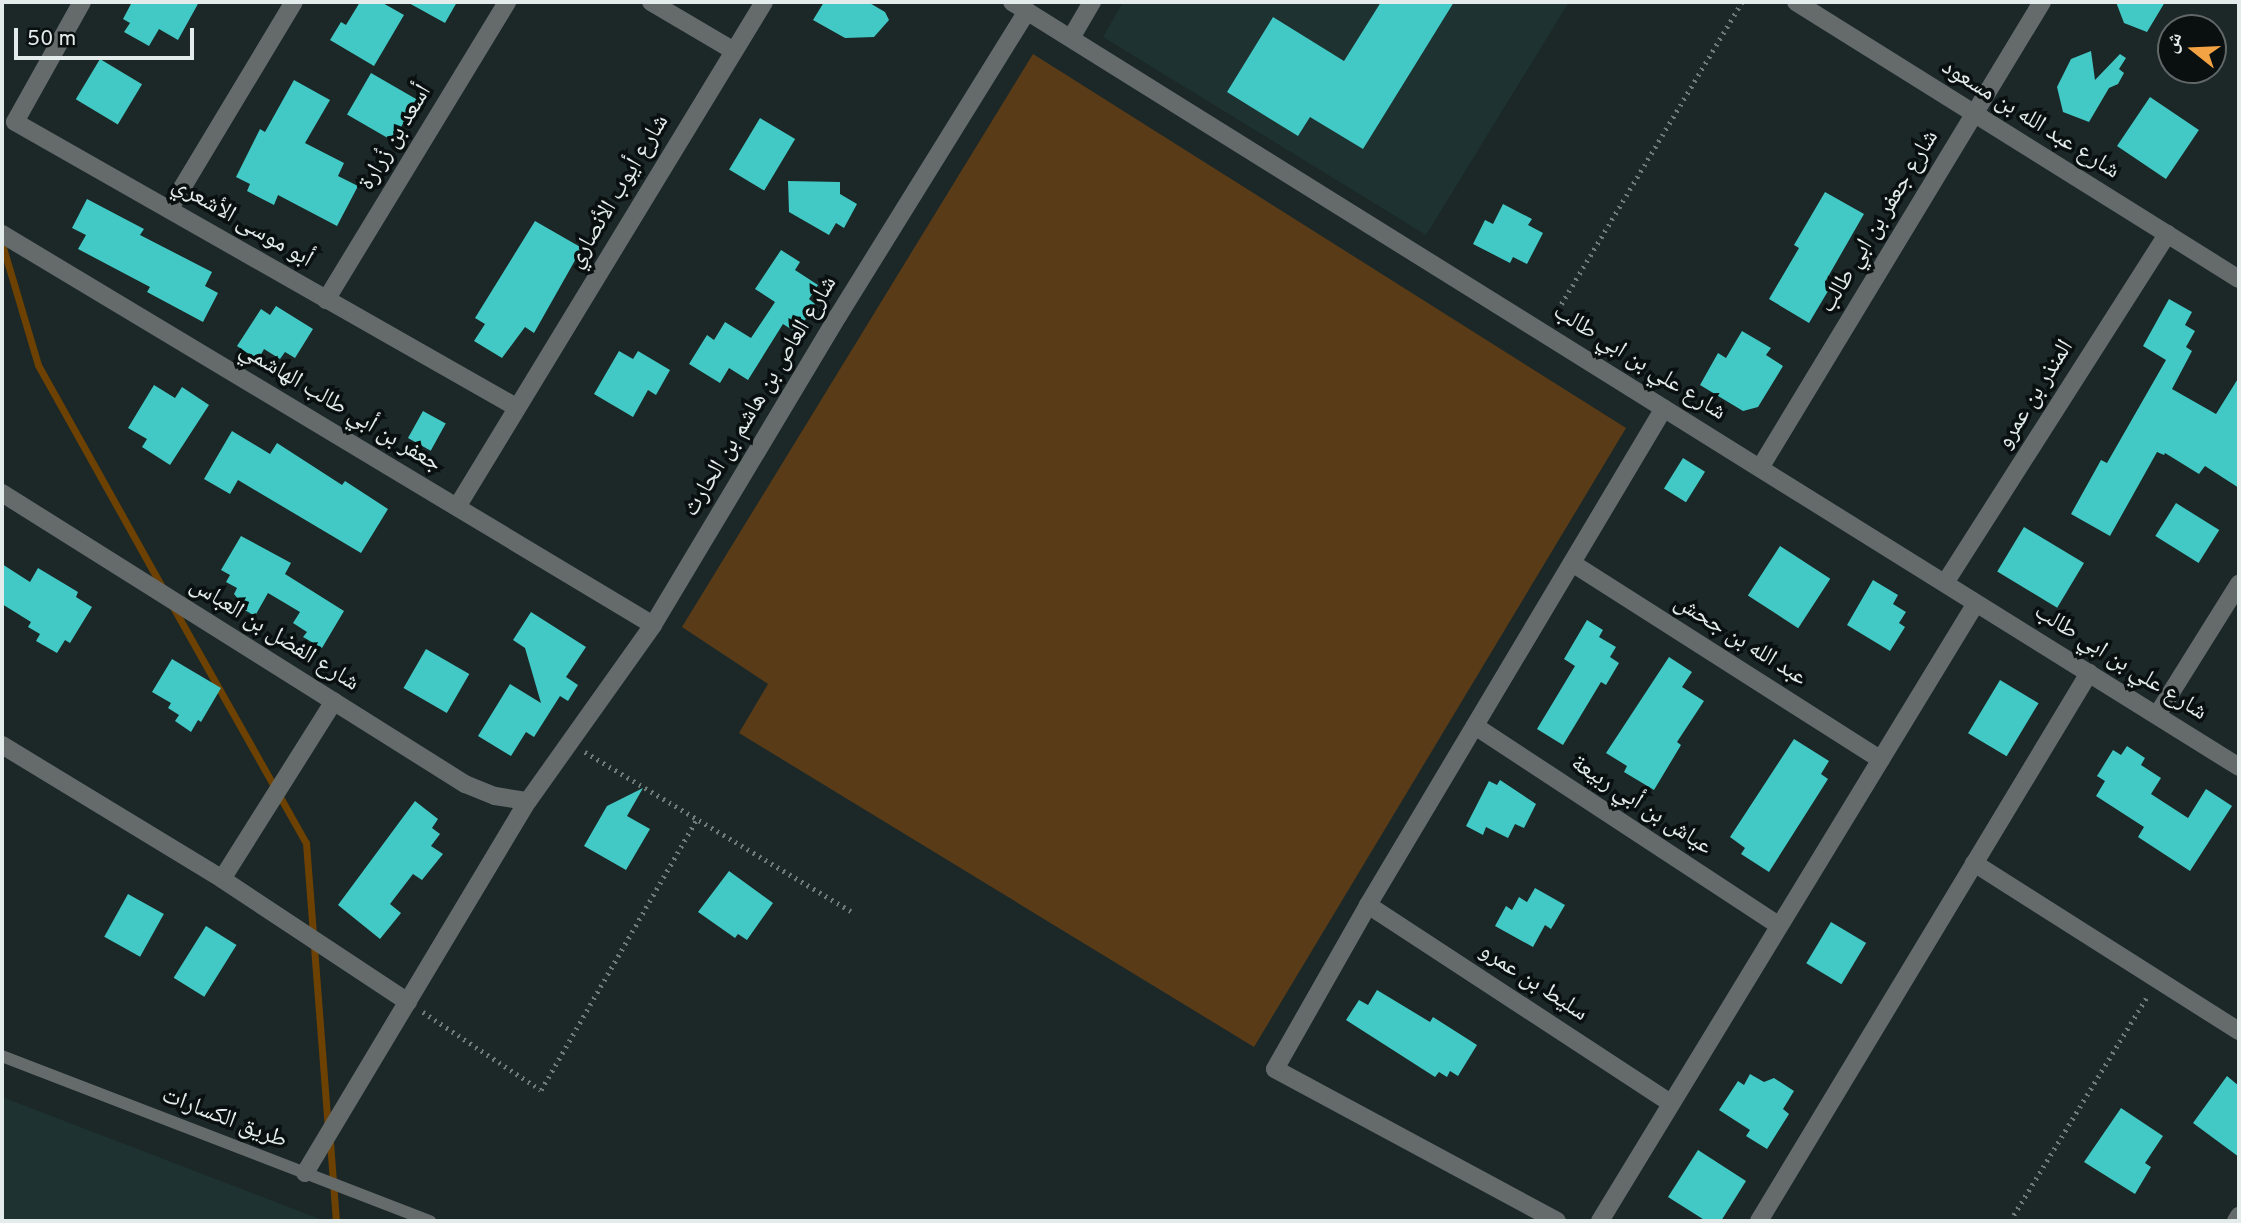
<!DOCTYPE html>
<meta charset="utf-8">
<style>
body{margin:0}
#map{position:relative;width:2241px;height:1223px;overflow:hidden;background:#1b2827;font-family:Overpass,"Noto Naskh Arabic",sans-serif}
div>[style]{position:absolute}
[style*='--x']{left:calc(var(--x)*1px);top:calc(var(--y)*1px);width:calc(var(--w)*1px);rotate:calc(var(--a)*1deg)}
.built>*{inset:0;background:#1d3231}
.green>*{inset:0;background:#5a3b18}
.stream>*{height:7px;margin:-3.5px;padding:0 3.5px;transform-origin:3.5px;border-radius:3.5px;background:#6d4102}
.building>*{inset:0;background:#42c9c5;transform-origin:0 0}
.path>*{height:4.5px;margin-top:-2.25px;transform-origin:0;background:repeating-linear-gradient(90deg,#6f7a79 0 2px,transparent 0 7px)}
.service>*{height:12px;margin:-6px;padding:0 6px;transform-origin:6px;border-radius:6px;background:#656b6b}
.minor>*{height:18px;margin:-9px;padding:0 9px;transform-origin:9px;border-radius:9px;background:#656b6b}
span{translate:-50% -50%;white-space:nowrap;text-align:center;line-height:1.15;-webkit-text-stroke:7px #0a0f0f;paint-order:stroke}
.street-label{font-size:24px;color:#e3eceb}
.frame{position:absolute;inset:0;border:4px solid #e3eceb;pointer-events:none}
.north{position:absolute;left:2157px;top:14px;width:70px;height:70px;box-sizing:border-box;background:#0a0f0f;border:2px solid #616767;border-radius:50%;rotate:288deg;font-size:19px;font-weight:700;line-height:28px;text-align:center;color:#e3eceb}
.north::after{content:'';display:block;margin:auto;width:24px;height:32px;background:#f4a344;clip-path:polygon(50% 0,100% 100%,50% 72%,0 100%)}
.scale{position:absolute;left:14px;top:28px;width:180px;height:32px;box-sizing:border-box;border:4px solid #e3eceb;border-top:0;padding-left:9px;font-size:21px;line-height:24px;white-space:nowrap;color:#e3eceb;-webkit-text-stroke:5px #0a0f0f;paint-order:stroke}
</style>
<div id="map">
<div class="built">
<i style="clip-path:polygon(1123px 2px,1569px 2px,1426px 235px,1103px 37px)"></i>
<i style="clip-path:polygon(2px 1097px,325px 1221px,2px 1221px)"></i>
</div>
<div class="green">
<i style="clip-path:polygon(1033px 54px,1626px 428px,1254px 1047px,739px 733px,768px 684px,682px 627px)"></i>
</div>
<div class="stream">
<i style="--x:2;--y:244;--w:126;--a:73.4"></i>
<i style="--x:38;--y:365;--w:254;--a:60.8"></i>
<i style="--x:173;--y:607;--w:271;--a:60.6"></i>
<i style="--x:306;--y:843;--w:284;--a:85.6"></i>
<i style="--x:330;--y:1142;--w:79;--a:85.7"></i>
</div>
<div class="building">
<i style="clip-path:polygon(132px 2px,199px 2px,178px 40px,159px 29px,149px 46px,124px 32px,130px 23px,123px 19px)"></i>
<i style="clip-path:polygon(360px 2px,381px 2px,404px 15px,374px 66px,330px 40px,341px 22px,346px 25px)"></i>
<i style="clip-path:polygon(407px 2px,457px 2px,445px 23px)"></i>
<i style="clip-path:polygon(824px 2px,868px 2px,885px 12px,889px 20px,874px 37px,845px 38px,813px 20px)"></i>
<i style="clip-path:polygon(1381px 2px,1454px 2px,1363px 149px,1310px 117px,1298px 136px,1227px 92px,1273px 17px,1344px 61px)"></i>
<i style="clip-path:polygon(2116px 2px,2165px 2px,2147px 32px,2124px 23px)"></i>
<i style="clip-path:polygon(2091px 51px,2095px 80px,2120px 54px,2126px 58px,2119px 69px,2124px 73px,2118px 84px,2109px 88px,2089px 122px,2063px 112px,2057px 87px,2071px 59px)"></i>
<i style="left:100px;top:59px;width:49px;height:47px;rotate:31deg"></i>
<i style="left:371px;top:73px;width:53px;height:48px;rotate:30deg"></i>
<i style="clip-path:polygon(294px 80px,330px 100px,305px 143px,344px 163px,338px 176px,358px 186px,337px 226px,278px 195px,274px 205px,247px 191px,250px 184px,236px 177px,260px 129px,265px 132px)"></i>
<i style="left:2150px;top:97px;width:59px;height:59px;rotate:34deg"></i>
<i style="left:760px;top:118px;width:41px;height:60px;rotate:31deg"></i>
<i style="clip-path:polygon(788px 181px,840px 182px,840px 194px,857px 204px,844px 228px,836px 223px,829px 235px,789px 212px)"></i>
<i style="clip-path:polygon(1825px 192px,1864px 214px,1825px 282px,1831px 286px,1809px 323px,1769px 299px,1799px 248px,1794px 245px)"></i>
<i style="clip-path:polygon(87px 199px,144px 229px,140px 235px,212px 272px,205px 286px,218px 293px,203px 322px,147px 292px,150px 287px,78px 249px,86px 235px,72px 228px)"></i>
<i style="clip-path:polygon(1503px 204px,1532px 219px,1528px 225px,1543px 233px,1527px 264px,1513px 257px,1510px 263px,1473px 244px,1485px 220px,1493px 224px)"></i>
<i style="clip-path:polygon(535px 221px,582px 248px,534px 333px,525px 327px,502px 358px,474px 341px,485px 324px,475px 318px)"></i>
<i style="clip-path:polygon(781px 250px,800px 262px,795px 270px,818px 285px,809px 299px,815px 304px,797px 333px,783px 324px,748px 380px,729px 368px,720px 383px,689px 364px,707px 335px,714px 340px,725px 322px,751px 338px,775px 302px,755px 289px)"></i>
<i style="clip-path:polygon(2169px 299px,2192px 312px,2185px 325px,2195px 331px,2186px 347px,2192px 351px,2172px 389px,2216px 414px,2239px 377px,2239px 488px,2205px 466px,2199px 474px,2165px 453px,2164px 455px,2157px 452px,2110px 536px,2071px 514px,2101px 460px,2107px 463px,2166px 360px,2143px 346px)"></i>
<i style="clip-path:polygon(276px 306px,313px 329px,295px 358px,285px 352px,280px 359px,264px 349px,258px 360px,237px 346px,261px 309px,270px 315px)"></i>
<i style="clip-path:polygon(1742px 331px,1771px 348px,1766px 355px,1783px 366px,1758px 407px,1743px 411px,1700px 385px,1718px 353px,1726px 358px)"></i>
<i style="clip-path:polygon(619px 351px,633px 359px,638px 351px,670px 370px,656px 395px,648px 390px,633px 417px,594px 394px)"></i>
<i style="clip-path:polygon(154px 385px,175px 398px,182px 387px,209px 405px,170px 465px,142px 447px,147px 439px,128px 428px)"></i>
<i style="left:423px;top:411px;width:26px;height:31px;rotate:29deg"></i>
<i style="clip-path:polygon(232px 431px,270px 454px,277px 443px,342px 485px,345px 481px,388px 509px,361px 553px,238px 480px,230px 494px,204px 479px)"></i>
<i style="left:1683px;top:458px;width:26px;height:36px;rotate:32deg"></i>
<i style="left:2176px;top:503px;width:51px;height:39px;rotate:32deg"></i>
<i style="left:2024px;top:527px;width:70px;height:52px;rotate:31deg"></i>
<i style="clip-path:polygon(241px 536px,291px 563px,285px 574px,344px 611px,322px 648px,303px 637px,307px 632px,293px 623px,300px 612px,268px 593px,255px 616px,236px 605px,239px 600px,234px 594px,237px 588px,226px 582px,230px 575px,221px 570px)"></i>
<i style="left:1780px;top:546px;width:60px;height:59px;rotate:33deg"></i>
<i style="clip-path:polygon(2px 564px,30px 582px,38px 568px,78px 592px,76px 597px,92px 607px,70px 643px,65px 640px,57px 653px,36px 641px,40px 634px,28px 627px,31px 622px,2px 604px)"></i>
<i style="clip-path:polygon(1873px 580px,1898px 595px,1893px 604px,1906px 612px,1899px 623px,1905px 627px,1890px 651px,1847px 625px)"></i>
<i style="clip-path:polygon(531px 612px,586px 647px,566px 677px,578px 685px,568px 701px,560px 696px,534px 737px,526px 732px,511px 756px,478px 736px,510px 684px,541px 703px,525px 648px,513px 640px)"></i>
<i style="clip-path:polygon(1587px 620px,1603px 630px,1599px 637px,1616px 647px,1610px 657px,1619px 663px,1606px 685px,1601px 682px,1563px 745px,1537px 729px,1575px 666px,1564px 659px)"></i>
<i style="left:426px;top:649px;width:50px;height:45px;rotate:30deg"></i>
<i style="clip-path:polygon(1669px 657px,1692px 672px,1682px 687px,1704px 701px,1677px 742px,1681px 745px,1654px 790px,1624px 772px,1627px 766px,1606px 753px)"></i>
<i style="clip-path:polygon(172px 659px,221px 688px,201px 722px,198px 720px,191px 732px,175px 721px,179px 715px,168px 708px,171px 703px,152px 692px)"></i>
<i style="left:2000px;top:680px;width:45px;height:62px;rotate:31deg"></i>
<i style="clip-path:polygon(1794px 739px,1829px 761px,1821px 774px,1828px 779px,1769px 872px,1741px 854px,1745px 848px,1730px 837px)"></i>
<i style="clip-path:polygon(2127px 746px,2145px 758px,2141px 765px,2161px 778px,2151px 794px,2188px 818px,2206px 789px,2232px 806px,2190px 871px,2138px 837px,2144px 827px,2096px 796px,2105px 781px,2097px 776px,2113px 750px,2121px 755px)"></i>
<i style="clip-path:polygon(1500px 780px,1536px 804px,1524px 828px,1515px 824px,1508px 838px,1486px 827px,1483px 835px,1466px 826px,1489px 781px,1497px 785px)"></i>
<i style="clip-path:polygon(643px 788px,627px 816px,650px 829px,626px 870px,584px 846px,607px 806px)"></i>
<i style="clip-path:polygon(415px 801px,438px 819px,432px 828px,440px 834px,431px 846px,443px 854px,422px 880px,413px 874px,390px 904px,401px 913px,380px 939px,338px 905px)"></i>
<i style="clip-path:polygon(729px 871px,773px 903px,747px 940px,738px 934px,735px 938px,698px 912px)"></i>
<i style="clip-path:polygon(1535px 888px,1565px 905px,1551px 929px,1545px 925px,1533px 947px,1495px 926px,1506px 906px,1512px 910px,1519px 897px,1527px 902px)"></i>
<i style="left:128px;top:894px;width:41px;height:49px;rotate:29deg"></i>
<i style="left:1831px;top:922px;width:41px;height:48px;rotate:31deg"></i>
<i style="left:206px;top:926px;width:36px;height:61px;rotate:32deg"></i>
<i style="clip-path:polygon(1377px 990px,1430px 1022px,1433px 1017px,1477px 1045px,1458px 1076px,1450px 1071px,1447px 1077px,1439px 1072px,1435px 1077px,1346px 1020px,1359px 1000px,1368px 1005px)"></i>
<i style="clip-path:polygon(1750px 1074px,1764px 1082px,1774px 1078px,1794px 1091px,1783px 1109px,1789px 1114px,1767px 1149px,1746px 1136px,1750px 1130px,1719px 1110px,1738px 1081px,1744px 1085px)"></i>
<i style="clip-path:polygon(2227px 1076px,2239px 1086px,2239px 1157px,2193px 1123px)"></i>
<i style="clip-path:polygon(2121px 1108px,2163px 1136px,2145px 1163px,2151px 1167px,2135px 1194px,2084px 1162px)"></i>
<i style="clip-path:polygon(1698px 1150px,1746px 1181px,1721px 1221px,1706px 1221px,1668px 1197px)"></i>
</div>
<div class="path">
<i style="--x:1554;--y:316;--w:366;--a:-59.1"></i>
<i style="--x:585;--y:752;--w:310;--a:30.9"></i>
<i style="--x:423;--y:1012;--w:141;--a:33.5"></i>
<i style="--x:541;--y:1090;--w:313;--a:-60.1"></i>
<i style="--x:2010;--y:1221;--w:265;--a:-58.6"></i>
</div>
<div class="service">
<i style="--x:2;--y:1056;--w:459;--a:21.1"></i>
</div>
<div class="minor">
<i style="--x:82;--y:2;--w:137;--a:119.2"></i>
<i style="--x:15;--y:122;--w:576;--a:29.63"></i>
<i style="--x:651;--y:2;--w:96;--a:30.6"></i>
<i style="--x:1012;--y:2;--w:1446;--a:31.94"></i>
<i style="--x:1796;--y:2;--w:522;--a:32.02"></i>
<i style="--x:1071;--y:38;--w:42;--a:-59.7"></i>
<i style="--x:170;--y:208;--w:240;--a:-59"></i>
<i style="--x:2;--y:234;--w:759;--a:30.99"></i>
<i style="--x:326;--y:300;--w:349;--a:-58.7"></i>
<i style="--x:1760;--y:468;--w:545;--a:-58.82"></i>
<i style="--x:2;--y:493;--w:547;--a:32.15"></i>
<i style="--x:465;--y:784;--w:32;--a:22"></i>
<i style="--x:495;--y:796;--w:33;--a:9"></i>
<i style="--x:457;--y:507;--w:591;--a:-58.7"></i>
<i style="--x:1572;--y:563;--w:366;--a:32.5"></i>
<i style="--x:1945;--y:583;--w:414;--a:-57.5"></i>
<i style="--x:2157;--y:715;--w:155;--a:-58"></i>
<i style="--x:1475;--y:726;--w:364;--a:33.3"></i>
<i style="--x:2;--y:745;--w:258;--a:31.3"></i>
<i style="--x:222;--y:879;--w:223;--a:33.5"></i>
<i style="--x:1974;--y:863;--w:314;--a:32.4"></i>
<i style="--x:222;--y:879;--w:210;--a:-57.8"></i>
<i style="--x:1368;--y:905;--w:362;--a:33.2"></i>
<i style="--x:305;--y:1173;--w:434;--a:-59.1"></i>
<i style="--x:528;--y:801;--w:216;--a:-54.6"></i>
<i style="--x:653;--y:625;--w:360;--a:-59.1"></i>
<i style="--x:838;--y:316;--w:359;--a:-58.2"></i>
<i style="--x:1557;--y:1221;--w:320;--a:-151.7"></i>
<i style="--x:1275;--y:1069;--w:189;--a:-60.4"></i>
<i style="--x:1368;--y:905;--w:578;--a:-59.22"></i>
<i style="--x:1600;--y:1221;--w:723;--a:-58.68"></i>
<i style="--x:1759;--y:1221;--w:640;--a:-58.94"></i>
<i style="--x:2236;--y:1221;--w:6;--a:-59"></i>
</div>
<div class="street-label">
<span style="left:2030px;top:120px;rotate:32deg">شارع عبد الله بن مسعود</span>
<span style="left:396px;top:138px;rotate:-59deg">أسعد بن زُرارة</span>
<span style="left:619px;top:192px;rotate:-59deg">شارع أيوب الأنصاري</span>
<span style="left:1880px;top:222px;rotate:-59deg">شارع جعفر بن ابي طالب</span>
<span style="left:242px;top:223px;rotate:30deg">أبو موسى الأشعري</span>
<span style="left:1639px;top:363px;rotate:32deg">شارع علي بن ابي طالب</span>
<span style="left:2036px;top:395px;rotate:-58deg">المنذر بن عمرو</span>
<span style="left:761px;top:397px;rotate:-59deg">شارع العاص بن هاشم بن الحارث</span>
<span style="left:340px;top:408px;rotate:31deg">جعفر بن أبي طالب الهاشمي</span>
<span style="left:274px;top:635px;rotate:32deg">شارع الفضل بن العباس</span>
<span style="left:1740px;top:641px;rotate:32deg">عبد الله بن جحش</span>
<span style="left:2120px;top:663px;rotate:32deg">شارع علي بن ابي طالب</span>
<span style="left:1641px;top:806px;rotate:33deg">عياش بن أبي ربيعة</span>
<span style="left:1533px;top:983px;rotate:33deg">سليط بن عمرو</span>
<span style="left:224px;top:1119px;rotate:21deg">طريق الكسارات</span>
</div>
<div class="frame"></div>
<div class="north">ش</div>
<div class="scale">50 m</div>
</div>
